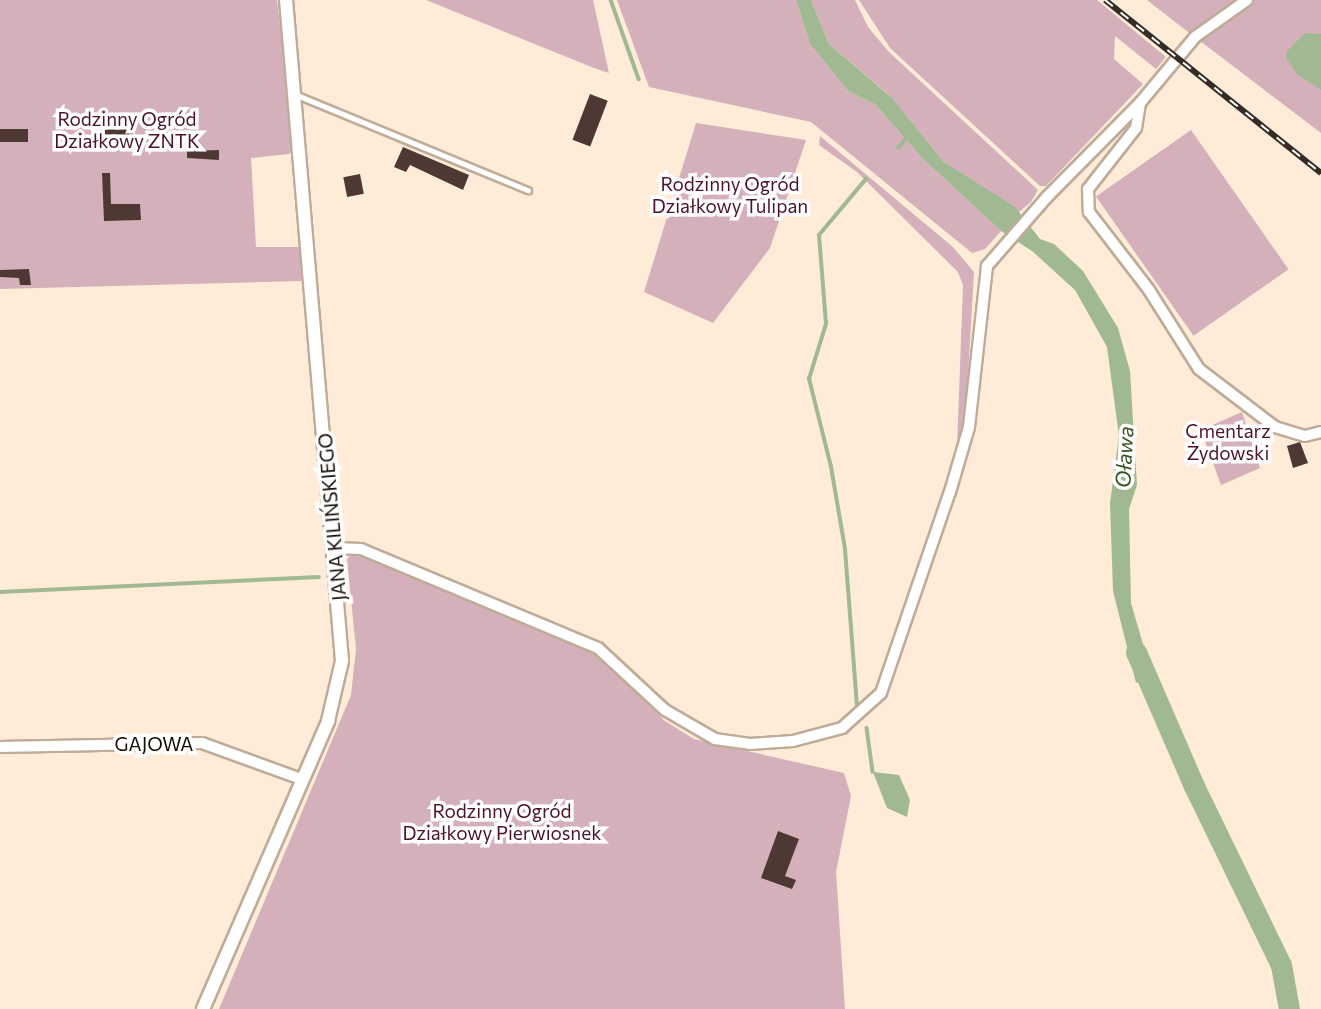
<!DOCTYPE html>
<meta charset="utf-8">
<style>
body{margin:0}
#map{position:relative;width:1321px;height:1009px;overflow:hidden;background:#ffecd8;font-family:Commissioner,sans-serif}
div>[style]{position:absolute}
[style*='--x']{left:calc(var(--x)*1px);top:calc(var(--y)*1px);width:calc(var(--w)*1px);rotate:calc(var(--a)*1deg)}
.green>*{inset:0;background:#d4b0ba;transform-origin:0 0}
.water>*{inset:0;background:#a1b993}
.stream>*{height:3.5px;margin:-1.75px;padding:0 1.75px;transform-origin:1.75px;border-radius:1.75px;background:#a1b993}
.river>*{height:21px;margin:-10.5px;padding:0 10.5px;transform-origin:10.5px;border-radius:10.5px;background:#a1b993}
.building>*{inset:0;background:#4e3833;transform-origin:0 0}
.roads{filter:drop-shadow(2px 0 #beac99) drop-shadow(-2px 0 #beac99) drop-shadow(0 2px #beac99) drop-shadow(0 -2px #beac99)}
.lane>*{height:4.5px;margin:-2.25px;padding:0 2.25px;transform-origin:2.25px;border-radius:2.25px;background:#fff}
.street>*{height:10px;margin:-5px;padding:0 5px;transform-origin:5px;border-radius:5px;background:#fff}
.secondary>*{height:12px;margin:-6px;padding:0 6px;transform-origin:6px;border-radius:6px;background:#fff}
.rail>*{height:6px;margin-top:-3px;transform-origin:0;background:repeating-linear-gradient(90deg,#fff 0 10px,#352d25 0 20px);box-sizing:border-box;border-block:2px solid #352d25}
span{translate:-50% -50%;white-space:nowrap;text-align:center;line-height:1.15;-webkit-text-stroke:7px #fff;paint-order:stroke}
.park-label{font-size:19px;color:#4b1228}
.street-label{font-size:19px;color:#120c06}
.water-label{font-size:21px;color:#34531d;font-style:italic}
</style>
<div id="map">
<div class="green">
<i style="clip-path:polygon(0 0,277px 0,294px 149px,289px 154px,251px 158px,256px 247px,301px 247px,301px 281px,0 289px)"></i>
<i style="clip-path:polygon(426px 0,593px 0,609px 73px,594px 68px)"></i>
<i style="clip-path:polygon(617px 0,796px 0,810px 44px,848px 91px,876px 105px,923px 159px,1001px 231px,985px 249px,972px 253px,811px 122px,649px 87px)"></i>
<i style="clip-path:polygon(811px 0,855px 0,868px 27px,889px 52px,1038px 190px,1031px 202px,1019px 212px,944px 162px,888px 94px,829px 44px)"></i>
<i style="clip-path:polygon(859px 0,1097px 0,1166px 57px,1156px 69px,1115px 36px,1114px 59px,1143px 84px,1046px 186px,1040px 186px,890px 48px)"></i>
<i style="clip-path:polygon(1147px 0,1321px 0,1321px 133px,1179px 25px)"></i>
<i style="clip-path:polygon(696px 123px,806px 140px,770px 248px,713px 323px,644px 292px)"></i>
<i style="left:1191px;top:130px;width:170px;height:116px;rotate:55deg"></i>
<i style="clip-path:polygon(820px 136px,953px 247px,974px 272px,966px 410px,957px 448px,963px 285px,958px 272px,857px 172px,819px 145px)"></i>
<i style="clip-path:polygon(1242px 412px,1260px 468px,1221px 485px,1201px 430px)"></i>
<i style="clip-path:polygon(353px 553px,594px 653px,665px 721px,694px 739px,844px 773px,851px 796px,836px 872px,845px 1009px,219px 1009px,351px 695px,356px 649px,347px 559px)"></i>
</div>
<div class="water">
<i style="clip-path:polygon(796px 0,811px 0,829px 44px,891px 97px,944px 162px,1015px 207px,1040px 239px,1054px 244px,1083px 271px,1118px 328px,1130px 371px,1137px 485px,1129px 509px,1131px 603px,1152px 675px,1136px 683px,1113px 591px,1110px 503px,1119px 436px,1107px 347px,1075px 290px,1032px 251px,1001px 231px,923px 159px,876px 105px,848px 91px,810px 44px)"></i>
<i style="clip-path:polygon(1305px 33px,1321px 34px,1321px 90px,1297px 74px,1286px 58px,1287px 51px)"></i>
<i style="clip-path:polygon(873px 772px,899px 775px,910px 800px,907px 817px,887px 808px)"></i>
</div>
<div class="stream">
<i style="--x:611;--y:0;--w:84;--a:70.5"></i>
<i style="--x:898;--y:148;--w:18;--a:-49"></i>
<i style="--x:0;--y:592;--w:319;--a:-2.7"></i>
<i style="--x:857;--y:706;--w:157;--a:-94.4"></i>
<i style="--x:845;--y:549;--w:83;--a:-99.7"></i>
<i style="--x:831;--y:467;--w:91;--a:-104"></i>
<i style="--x:809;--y:379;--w:58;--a:-72.8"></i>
<i style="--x:826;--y:324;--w:89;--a:-94.5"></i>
<i style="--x:819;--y:235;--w:73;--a:-50"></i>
<i style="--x:867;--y:728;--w:44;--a:82.2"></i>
</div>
<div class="river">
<i style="--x:1136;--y:652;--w:146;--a:66.6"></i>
<i style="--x:1194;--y:786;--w:199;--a:64.1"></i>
<i style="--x:1281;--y:965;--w:45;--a:79.7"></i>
</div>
<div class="building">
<i style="left:590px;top:94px;width:19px;height:49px;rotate:21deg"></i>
<i style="clip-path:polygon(133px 117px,133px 138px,104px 140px,104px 120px)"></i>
<i style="left:0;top:129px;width:28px;height:13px"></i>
<i style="clip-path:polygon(403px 147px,469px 175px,463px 190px,410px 165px,406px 172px,394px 167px)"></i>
<i style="clip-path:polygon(219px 150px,219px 160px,187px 158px,187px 151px)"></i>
<i style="clip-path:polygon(102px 173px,110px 173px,111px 204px,140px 204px,141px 220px,104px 221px)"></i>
<i style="left:360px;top:174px;width:20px;height:17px;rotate:79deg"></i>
<i style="clip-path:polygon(29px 269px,31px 285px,20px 285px,19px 278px,0 277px,0 270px)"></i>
<i style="clip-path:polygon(1300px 442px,1308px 463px,1293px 468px,1287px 446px)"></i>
<i style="clip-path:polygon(778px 831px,799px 839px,785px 876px,796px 880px,792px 889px,761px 878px)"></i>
</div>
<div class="roads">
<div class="lane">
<i style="--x:297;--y:95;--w:250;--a:22.4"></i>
</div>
<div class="street">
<i style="--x:1140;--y:103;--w:25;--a:99"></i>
<i style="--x:1136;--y:128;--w:78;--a:128.2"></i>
<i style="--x:1088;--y:189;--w:23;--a:88"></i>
<i style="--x:1089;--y:212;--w:98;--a:52.4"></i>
<i style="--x:1149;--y:290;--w:93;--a:57.7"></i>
<i style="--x:1199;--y:369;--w:96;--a:37.3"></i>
<i style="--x:1275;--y:427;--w:31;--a:17"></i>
<i style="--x:1305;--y:436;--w:16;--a:-14"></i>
<i style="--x:334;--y:548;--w:27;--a:2"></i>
<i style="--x:361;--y:549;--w:257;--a:22.7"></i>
<i style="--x:598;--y:648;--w:91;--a:42.8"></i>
<i style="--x:665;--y:710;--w:58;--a:30.1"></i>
<i style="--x:715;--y:739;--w:35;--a:8"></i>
<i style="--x:750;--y:744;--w:43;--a:-4"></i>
<i style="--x:793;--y:741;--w:51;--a:-14.9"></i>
<i style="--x:842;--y:728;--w:52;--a:-41.9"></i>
<i style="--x:881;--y:693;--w:213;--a:-71.1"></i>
<i style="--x:950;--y:492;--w:68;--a:-73.7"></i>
<i style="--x:969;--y:427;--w:162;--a:-83.6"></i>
<i style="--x:987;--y:266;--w:91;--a:-49"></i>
<i style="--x:1047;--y:197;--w:132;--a:-45.3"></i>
<i style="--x:1140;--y:103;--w:86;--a:-50.2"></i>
<i style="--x:1195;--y:37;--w:64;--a:-35.4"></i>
<i style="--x:0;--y:747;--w:202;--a:-1.1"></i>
<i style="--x:202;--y:743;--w:105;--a:20"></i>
</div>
<div class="secondary">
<i style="--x:203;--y:1009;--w:314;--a:-66.5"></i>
<i style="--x:328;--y:721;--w:62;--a:-76.9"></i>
<i style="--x:342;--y:661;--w:663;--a:-94.84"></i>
</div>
</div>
<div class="rail">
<i style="--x:1105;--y:0;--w:277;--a:38.7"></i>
</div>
<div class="park-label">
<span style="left:127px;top:130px">Rodzinny Ogród<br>Działkowy ZNTK</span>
<span style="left:730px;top:195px">Rodzinny Ogród<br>Działkowy Tulipan</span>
<span style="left:1228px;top:442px">Cmentarz<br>Żydowski</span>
<span style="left:502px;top:822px">Rodzinny Ogród<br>Działkowy Pierwiosnek</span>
</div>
<div class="street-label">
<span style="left:332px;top:517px;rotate:-95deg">JANA KILIŃSKIEGO</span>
<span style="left:154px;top:744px">GAJOWA</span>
</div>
<div class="water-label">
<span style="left:1124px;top:457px;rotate:-87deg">Oława</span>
</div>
</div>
